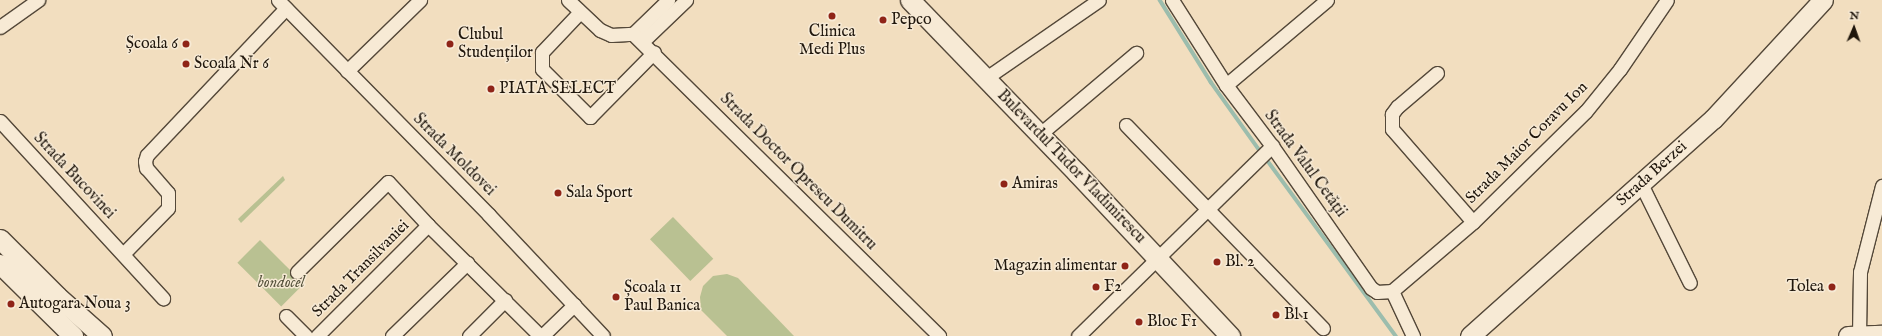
<!DOCTYPE html>
<meta charset="utf-8">
<style>
body{margin:0}
#map{position:relative;width:1882px;height:336px;overflow:hidden;background:#f2debf;font-family:"IM FELL English",serif}
div>[style]{position:absolute}
[style*='--x']{left:calc(var(--x)*1px);top:calc(var(--y)*1px);width:calc(var(--w)*1px);rotate:calc(var(--a)*1deg)}
.green>*{inset:0;background:#b9c192;transform-origin:0 0}
.stream>*{height:3.5px;margin:-1.75px;padding:0 1.75px;transform-origin:1.75px;border-radius:1.75px;background:#9cbdad}
.roads{filter:drop-shadow(1px 0 #544839) drop-shadow(-1px 0 #544839) drop-shadow(0 1px #544839) drop-shadow(0 -1px #544839)}
.street>*{height:13px;margin:-6.5px;padding:0 6.5px;transform-origin:6.5px;border-radius:6.5px;background:#f7ead5}
.secondary>*{height:19px;margin:-9.5px;padding:0 9.5px;transform-origin:9.5px;border-radius:9.5px;background:#f7ead5}
.dots>*{width:11px;height:11px;translate:-50% -50%;box-sizing:border-box;border:2px solid #f7ead5;border-radius:50%}
span{translate:-50% -50%;white-space:nowrap;text-align:center;line-height:1.15;-webkit-text-stroke:3px #f7ead5;paint-order:stroke}
.poi-label{font-size:16px;color:#1f160c}
.left{translate:0 -50%;text-align:left}
.right{translate:-100% -50%;text-align:right}
.street-label{font-size:16px;color:#1f160c}
.park-label{font-size:16px;color:#55523b;font-style:italic}
.north{position:absolute;left:1834px;top:8px;width:40px;height:40px;-webkit-text-stroke:3px #f7ead5;paint-order:stroke;rotate:2deg;font-size:11px;font-weight:700;line-height:16px;text-align:center;color:#1f160c}
.north::after{content:'';display:block;margin:auto;width:14px;height:18px;background:#1f160c;clip-path:polygon(50% 0,100% 100%,50% 72%,0 100%)}
</style>
<div id="map">
<div class="green">
<i style="clip-path:polygon(283px 176px,285px 180px,241px 223px,238px 219px)"></i>
<i style="left:673px;top:217px;width:58px;height:32px;rotate:46deg"></i>
<i style="left:260px;top:240px;width:62px;height:32px;rotate:45deg"></i>
<i style="clip-path:polygon(727px 274px,738px 278px,794px 336px,727px 336px,701px 310px,700px 297px,703px 286px,713px 276px)"></i>
</div>
<div class="stream">
<i style="--x:1160;--y:0;--w:97;--a:58.1"></i>
<i style="--x:1211;--y:82;--w:86;--a:54.5"></i>
<i style="--x:1265;--y:157;--w:222;--a:53.8"></i>
</div>
<div class="roads">
<div class="street">
<i style="--x:278;--y:0;--w:301;--a:45.5"></i>
<i style="--x:489;--y:215;--w:166;--a:46.7"></i>
<i style="--x:568;--y:0;--w:44;--a:43.2"></i>
<i style="--x:600;--y:30;--w:12;--a:24"></i>
<i style="--x:611;--y:35;--w:22;--a:-3"></i>
<i style="--x:633;--y:34;--w:49;--a:-44.2"></i>
<i style="--x:1172;--y:0;--w:101;--a:57.6"></i>
<i style="--x:1226;--y:85;--w:76;--a:53"></i>
<i style="--x:1272;--y:146;--w:173;--a:55.1"></i>
<i style="--x:1371;--y:288;--w:7;--a:34"></i>
<i style="--x:1377;--y:292;--w:15;--a:-4"></i>
<i style="--x:579;--y:13;--w:54;--a:133.5"></i>
<i style="--x:542;--y:52;--w:17;--a:90"></i>
<i style="--x:542;--y:69;--w:68;--a:45"></i>
<i style="--x:590;--y:117;--w:91;--a:-45.4"></i>
<i style="--x:0;--y:27;--w:47;--a:-35.4"></i>
<i style="--x:633;--y:34;--w:430;--a:44.6"></i>
<i style="--x:642;--y:42;--w:61;--a:-43.7"></i>
<i style="--x:347;--y:71;--w:102;--a:-44.2"></i>
<i style="--x:1437;--y:73;--w:52;--a:139.6"></i>
<i style="--x:1397;--y:107;--w:9;--a:126"></i>
<i style="--x:1392;--y:114;--w:15;--a:90"></i>
<i style="--x:1392;--y:129;--w:123;--a:48.9"></i>
<i style="--x:986;--y:78;--w:137;--a:-34.6"></i>
<i style="--x:1226;--y:85;--w:132;--a:-40.1"></i>
<i style="--x:0;--y:121;--w:241;--a:47.4"></i>
<i style="--x:1126;--y:125;--w:283;--a:45.9"></i>
<i style="--x:1040;--y:134;--w:126;--a:-40.2"></i>
<i style="--x:1641;--y:184;--w:110;--a:63.7"></i>
<i style="--x:123;--y:254;--w:64;--a:-45.6"></i>
<i style="--x:168;--y:208;--w:15;--a:-90"></i>
<i style="--x:168;--y:193;--w:33;--a:-131"></i>
<i style="--x:146;--y:168;--w:7;--a:-98"></i>
<i style="--x:145;--y:161;--w:6;--a:-72"></i>
<i style="--x:147;--y:155;--w:202;--a:-46.6"></i>
<i style="--x:297;--y:272;--w:128;--a:-44.7"></i>
<i style="--x:388;--y:182;--w:59;--a:47.1"></i>
<i style="--x:1392;--y:291;--w:106;--a:-40.4"></i>
<i style="--x:1473;--y:222;--w:158;--a:-44.5"></i>
<i style="--x:1586;--y:111;--w:54;--a:-51"></i>
<i style="--x:1620;--y:69;--w:83;--a:-55.7"></i>
<i style="--x:1392;--y:291;--w:50;--a:65"></i>
<i style="--x:286;--y:316;--w:28;--a:45"></i>
<i style="--x:317;--y:336;--w:157;--a:-45"></i>
<i style="--x:428;--y:225;--w:158;--a:44.7"></i>
<i style="--x:392;--y:336;--w:105;--a:-44.2"></i>
<i style="--x:469;--y:336;--w:51;--a:-45"></i>
<i style="--x:542;--y:336;--w:45;--a:-44.1"></i>
<i style="--x:1078;--y:336;--w:272;--a:-44.4"></i>
<i style="--x:1859;--y:336;--w:64;--a:-89.1"></i>
<i style="--x:1860;--y:272;--w:89;--a:-75.7"></i>
</div>
<div class="secondary">
<i style="--x:910;--y:0;--w:240;--a:46"></i>
<i style="--x:1077;--y:173;--w:224;--a:46.8"></i>
<i style="--x:0;--y:239;--w:81;--a:45"></i>
<i style="--x:57;--y:296;--w:60;--a:41.6"></i>
<i style="--x:0;--y:264;--w:103;--a:44.6"></i>
<i style="--x:1470;--y:336;--w:326;--a:-41.8"></i>
<i style="--x:1713;--y:119;--w:162;--a:-47.3"></i>
<i style="--x:1848;--y:336;--w:34;--a:-2"></i>
</div>
</div>
<div class="dots">
<i style="left:832px;top:16px;background:#8f2418"></i>
<i style="left:883px;top:20px;background:#8f2418"></i>
<i style="left:186px;top:44px;background:#8f2418"></i>
<i style="left:450px;top:44px;background:#8f2418"></i>
<i style="left:186px;top:64px;background:#8f2418"></i>
<i style="left:491px;top:89px;background:#8f2418"></i>
<i style="left:1004px;top:184px;background:#8f2418"></i>
<i style="left:558px;top:193px;background:#8f2418"></i>
<i style="left:1217px;top:262px;background:#8f2418"></i>
<i style="left:1125px;top:266px;background:#8f2418"></i>
<i style="left:1096px;top:287px;background:#8f2418"></i>
<i style="left:1832px;top:287px;background:#8f2418"></i>
<i style="left:616px;top:297px;background:#8f2418"></i>
<i style="left:11px;top:304px;background:#8f2418"></i>
<i style="left:1276px;top:315px;background:#8f2418"></i>
<i style="left:1139px;top:322px;background:#8f2418"></i>
</div>
<div class="poi-label">
<span class="left" style="left:891px;top:20px">Pepco</span>
<span style="left:832px;top:41px">Clinica<br>Medi Plus</span>
<span class="left" style="left:458px;top:44px">Clubul<br>Studenților</span>
<span class="right" style="left:178px;top:44px">Școala 6</span>
<span class="left" style="left:194px;top:64px">Scoala Nr 6</span>
<span class="left" style="left:499px;top:89px">PIATA SELECT</span>
<span class="left" style="left:1012px;top:184px">Amiras</span>
<span class="left" style="left:566px;top:193px">Sala Sport</span>
<span class="left" style="left:1225px;top:262px">Bl. 2</span>
<span class="right" style="left:1117px;top:266px">Magazin alimentar</span>
<span class="left" style="left:1104px;top:287px">F2</span>
<span class="right" style="left:1824px;top:287px">Tolea</span>
<span class="left" style="left:624px;top:297px">Școala 11<br>Paul Banica</span>
<span class="left" style="left:19px;top:304px">Autogara Noua 3</span>
<span class="left" style="left:1284px;top:315px">Bl 1</span>
<span class="left" style="left:1147px;top:322px">Bloc F1</span>
</div>
<div class="street-label">
<span style="left:1527px;top:143px;rotate:-45deg">Strada Maior Coravu Ion</span>
<span style="left:454px;top:155px;rotate:45deg">Strada Moldovei</span>
<span style="left:1305px;top:164px;rotate:54deg">Strada Valul Cetății</span>
<span style="left:1071px;top:167px;rotate:46deg">Bulevardul Tudor Vladimirescu</span>
<span style="left:798px;top:172px;rotate:45deg">Strada Doctor Oprescu Dumitru</span>
<span style="left:1652px;top:174px;rotate:-42deg">Strada Berzei</span>
<span style="left:74px;top:176px;rotate:47deg">Strada Bucovinei</span>
<span style="left:361px;top:269px;rotate:-45deg">Strada Transilvaniei</span>
</div>
<div class="park-label">
<span style="left:281px;top:283px">bondocel</span>
</div>
<div class="north">N</div>
</div>
